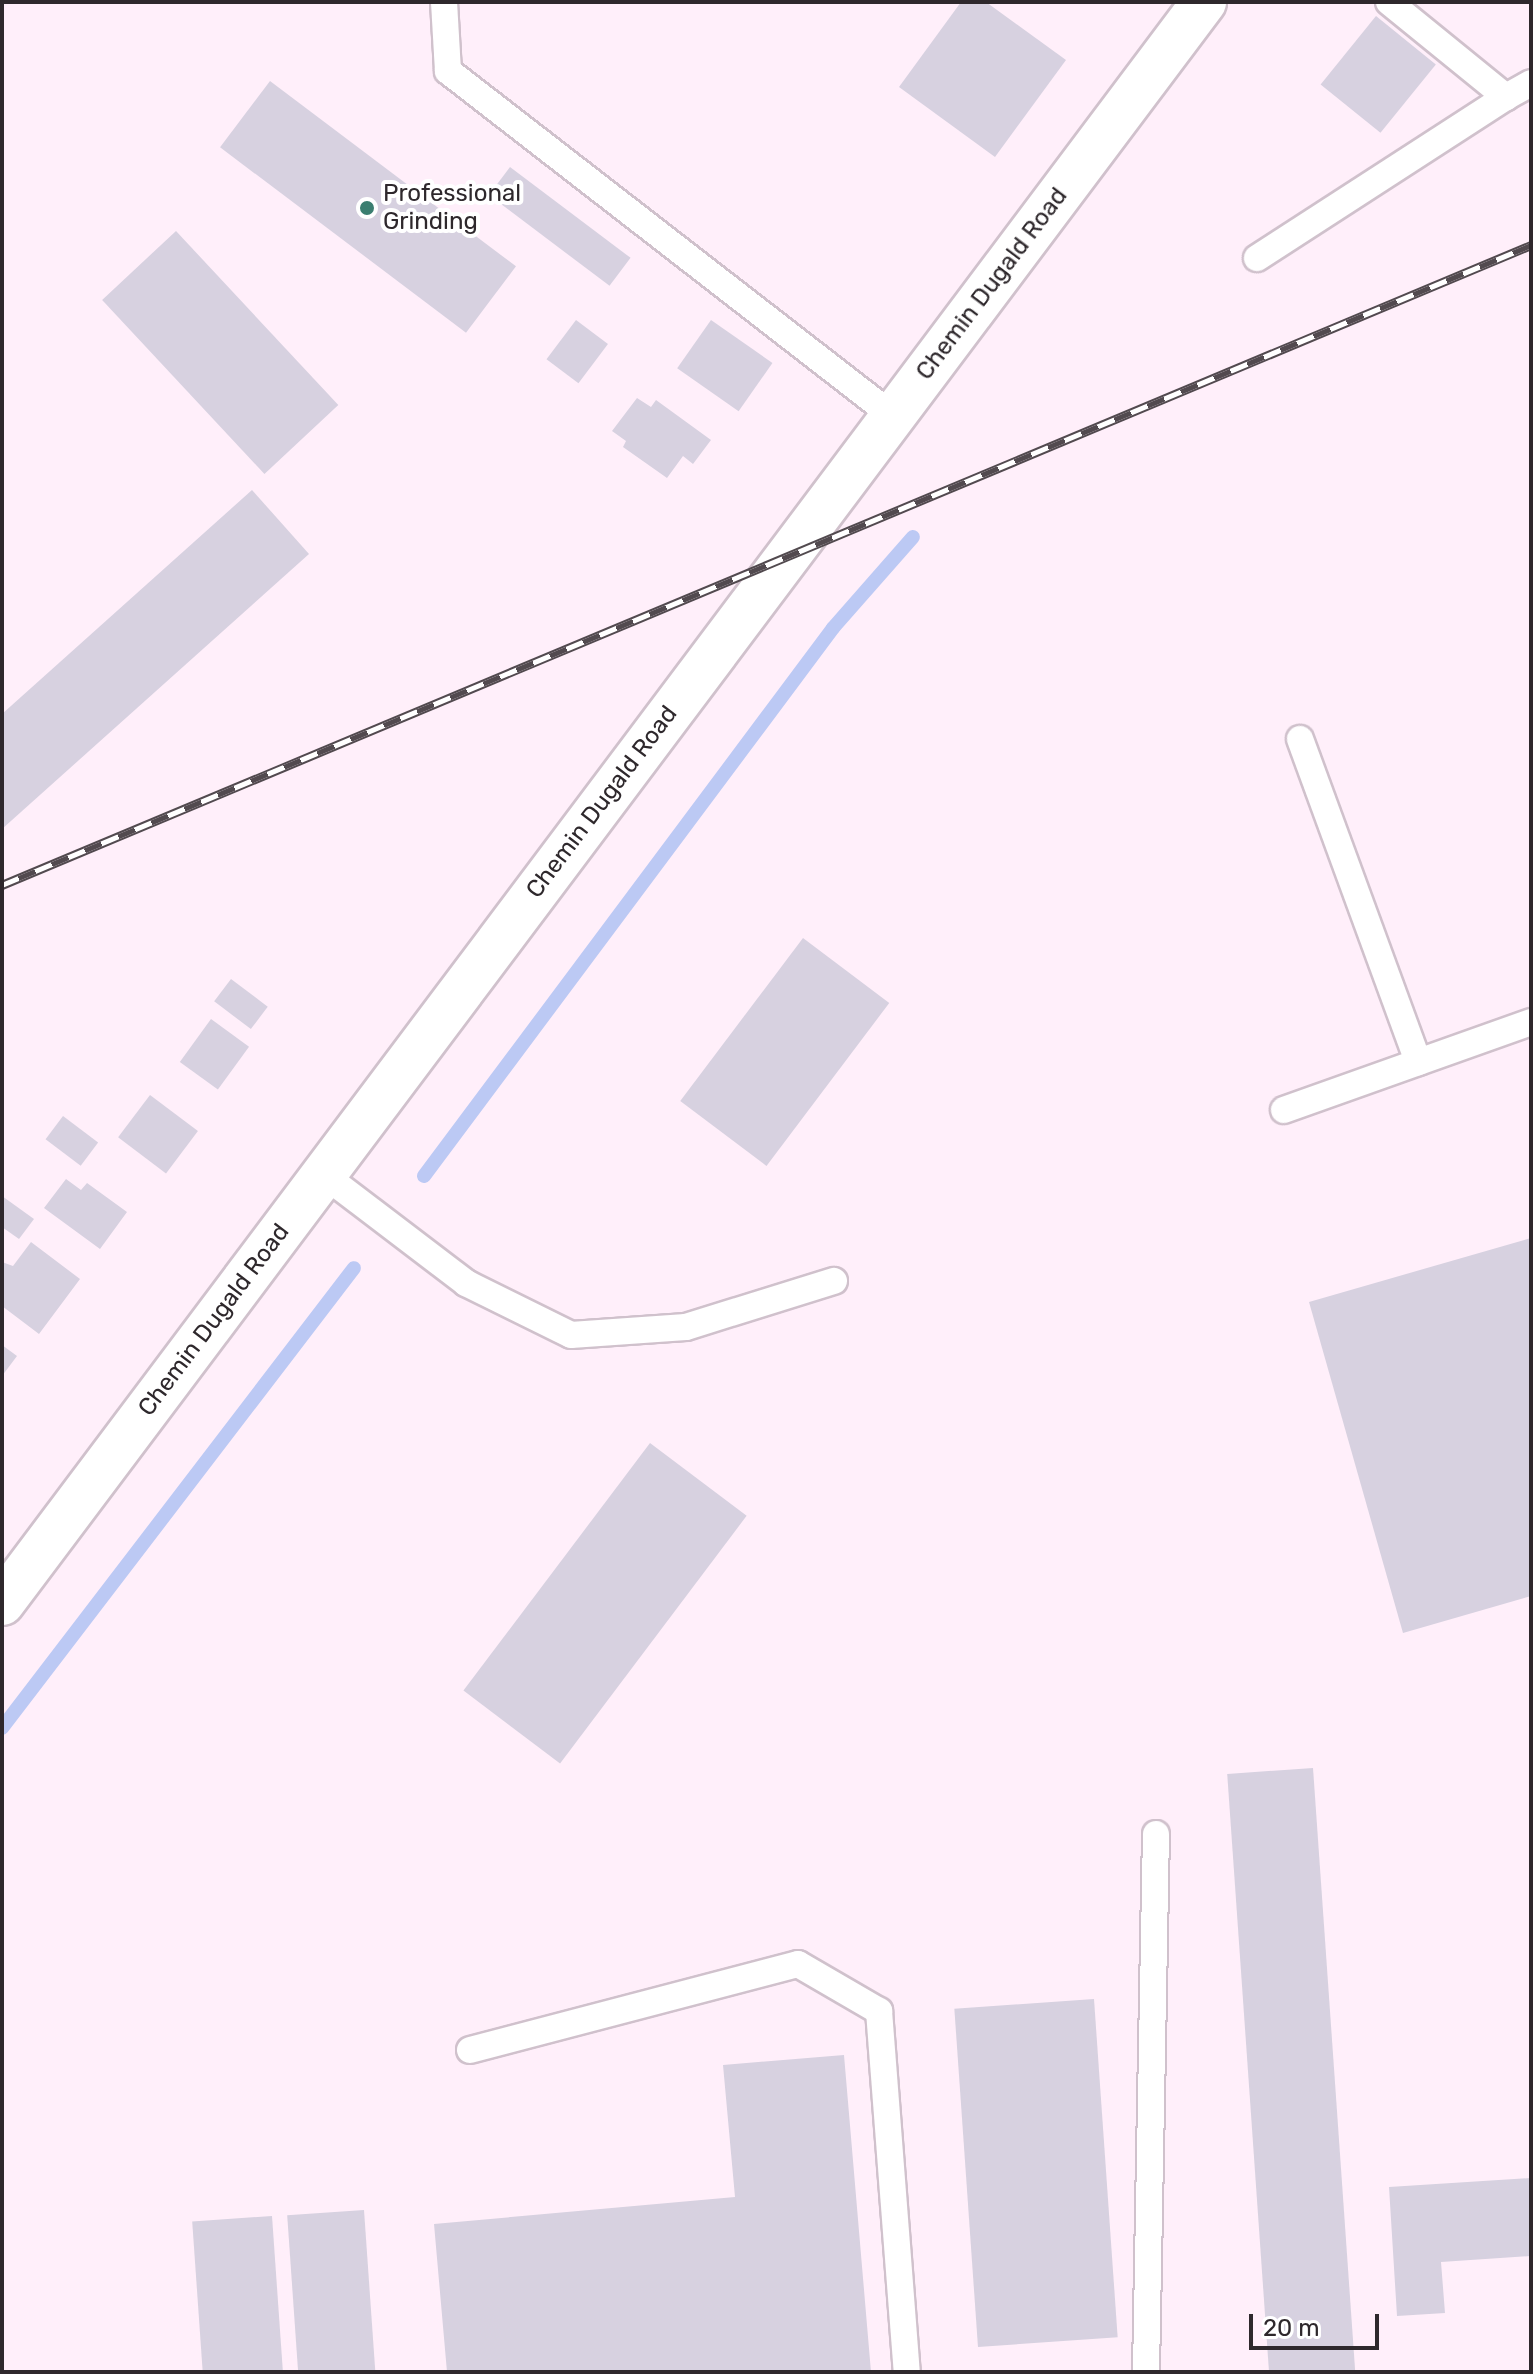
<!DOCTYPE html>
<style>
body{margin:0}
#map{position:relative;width:1533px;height:2374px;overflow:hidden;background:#ffeffa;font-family:Rubik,sans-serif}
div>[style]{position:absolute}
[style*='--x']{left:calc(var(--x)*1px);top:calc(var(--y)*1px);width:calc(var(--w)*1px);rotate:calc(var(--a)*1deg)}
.stream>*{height:14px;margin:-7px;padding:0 7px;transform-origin:7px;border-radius:7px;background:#bcc9f4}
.building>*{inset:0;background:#d7d1e0;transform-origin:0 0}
.roads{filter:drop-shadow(2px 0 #d0c1cc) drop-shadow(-2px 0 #d0c1cc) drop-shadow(0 2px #d0c1cc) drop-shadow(0 -2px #d0c1cc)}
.service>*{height:26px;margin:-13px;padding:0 13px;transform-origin:13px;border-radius:13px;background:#fff}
.tertiary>*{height:44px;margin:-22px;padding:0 22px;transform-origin:22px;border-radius:22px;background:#fff}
.rail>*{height:9px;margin-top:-4.5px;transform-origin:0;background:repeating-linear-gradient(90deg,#fff 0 18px,#524a4f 0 36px);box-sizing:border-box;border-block:2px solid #524a4f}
.dots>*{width:22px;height:22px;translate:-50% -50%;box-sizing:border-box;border:4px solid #fff;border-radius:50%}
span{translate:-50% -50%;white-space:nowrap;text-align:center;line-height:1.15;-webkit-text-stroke:8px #fff;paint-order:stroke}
.poi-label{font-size:24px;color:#2e282c}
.left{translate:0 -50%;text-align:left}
.street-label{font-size:24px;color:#2e282c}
.frame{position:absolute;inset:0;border:4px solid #2e282c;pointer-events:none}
.scale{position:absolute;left:1249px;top:2314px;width:130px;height:36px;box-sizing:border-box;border:4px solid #2e282c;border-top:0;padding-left:10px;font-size:24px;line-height:28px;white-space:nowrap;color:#2e282c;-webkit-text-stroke:6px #fff;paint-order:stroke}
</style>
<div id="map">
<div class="stream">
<i style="--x:424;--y:1176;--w:684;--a:-53.26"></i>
<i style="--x:833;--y:628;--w:121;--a:-48.7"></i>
<i style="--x:2;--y:1728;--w:579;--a:-52.58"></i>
</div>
<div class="building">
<i style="clip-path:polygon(961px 2px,986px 2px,1066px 60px,995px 157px,899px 87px)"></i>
<i style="left:1376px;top:16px;width:77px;height:88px;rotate:39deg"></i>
<i style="left:270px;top:81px;width:308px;height:83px;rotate:37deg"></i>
<i style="left:510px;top:167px;width:151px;height:35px;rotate:37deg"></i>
<i style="left:176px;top:231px;width:238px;height:101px;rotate:47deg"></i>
<i style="left:576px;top:320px;width:40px;height:49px;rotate:37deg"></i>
<i style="left:711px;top:320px;width:75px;height:59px;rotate:35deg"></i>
<i style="clip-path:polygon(637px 398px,651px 407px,656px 400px,711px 440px,693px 464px,683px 456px,667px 478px,623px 447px,626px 441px,612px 431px)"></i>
<i style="clip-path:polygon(252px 490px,309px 554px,2px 829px,2px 714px)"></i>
<i style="left:803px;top:938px;width:108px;height:204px;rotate:37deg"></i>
<i style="left:231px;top:979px;width:46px;height:28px;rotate:37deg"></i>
<i style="left:211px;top:1019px;width:47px;height:53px;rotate:36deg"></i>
<i style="left:150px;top:1095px;width:60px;height:53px;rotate:37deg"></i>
<i style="left:63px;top:1116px;width:44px;height:29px;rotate:37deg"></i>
<i style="clip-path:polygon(66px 1179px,81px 1190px,87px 1183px,127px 1212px,100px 1249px,44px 1208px)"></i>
<i style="clip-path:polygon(2px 1196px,34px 1219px,19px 1239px,2px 1227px)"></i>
<i style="clip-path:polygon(1531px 1238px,1531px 1596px,1403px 1633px,1309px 1302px)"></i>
<i style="clip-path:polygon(31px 1242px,80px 1279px,39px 1334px,2px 1306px,2px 1262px,13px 1266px)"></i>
<i style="clip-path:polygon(2px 1345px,17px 1356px,2px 1376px)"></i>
<i style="left:650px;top:1443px;width:121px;height:310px;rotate:37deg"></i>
<i style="left:1313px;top:1768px;width:606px;height:86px;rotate:86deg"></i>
<i style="left:1094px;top:1999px;width:339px;height:140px;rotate:86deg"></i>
<i style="clip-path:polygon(844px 2055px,871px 2372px,447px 2372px,434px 2224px,735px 2197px,723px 2065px)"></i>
<i style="clip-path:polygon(1531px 2178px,1531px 2256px,1441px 2262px,1445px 2313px,1397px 2316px,1389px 2187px)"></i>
<i style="left:364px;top:2210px;width:162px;height:77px;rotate:86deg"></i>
<i style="left:272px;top:2216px;width:156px;height:80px;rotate:86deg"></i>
</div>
<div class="roads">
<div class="service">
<i style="--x:444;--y:2;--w:69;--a:86.7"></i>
<i style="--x:448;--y:71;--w:563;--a:37.79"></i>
<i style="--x:1389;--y:2;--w:151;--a:39.1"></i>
<i style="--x:1506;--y:97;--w:29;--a:-29"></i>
<i style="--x:1257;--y:258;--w:297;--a:-32.9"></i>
<i style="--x:1300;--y:739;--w:344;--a:69.9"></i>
<i style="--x:1284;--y:1110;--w:262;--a:-19.6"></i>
<i style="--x:323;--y:1174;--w:180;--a:37.3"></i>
<i style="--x:466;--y:1283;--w:117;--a:26.3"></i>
<i style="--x:571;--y:1335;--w:115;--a:-4"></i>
<i style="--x:686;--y:1327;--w:155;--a:-17.3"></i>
<i style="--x:470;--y:2050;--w:339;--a:-14.7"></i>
<i style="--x:798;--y:1964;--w:94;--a:30.1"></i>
<i style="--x:879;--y:2011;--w:362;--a:85.6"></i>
<i style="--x:1146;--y:2372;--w:538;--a:-88.94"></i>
</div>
<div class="tertiary">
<i style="--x:2;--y:1603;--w:2002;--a:-53.1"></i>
</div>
</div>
<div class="rail">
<i style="--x:2;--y:885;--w:1658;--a:-22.71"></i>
</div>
<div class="dots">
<i style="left:367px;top:208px;background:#3b7e70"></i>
</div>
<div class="poi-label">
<span class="left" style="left:383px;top:208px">Professional<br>Grinding</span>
</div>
<div class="street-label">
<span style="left:992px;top:284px;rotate:-53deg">Chemin Dugald Road</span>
<span style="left:602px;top:802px;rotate:-53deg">Chemin Dugald Road</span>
<span style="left:214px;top:1320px;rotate:-53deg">Chemin Dugald Road</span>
</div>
<div class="frame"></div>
<div class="scale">20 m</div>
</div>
